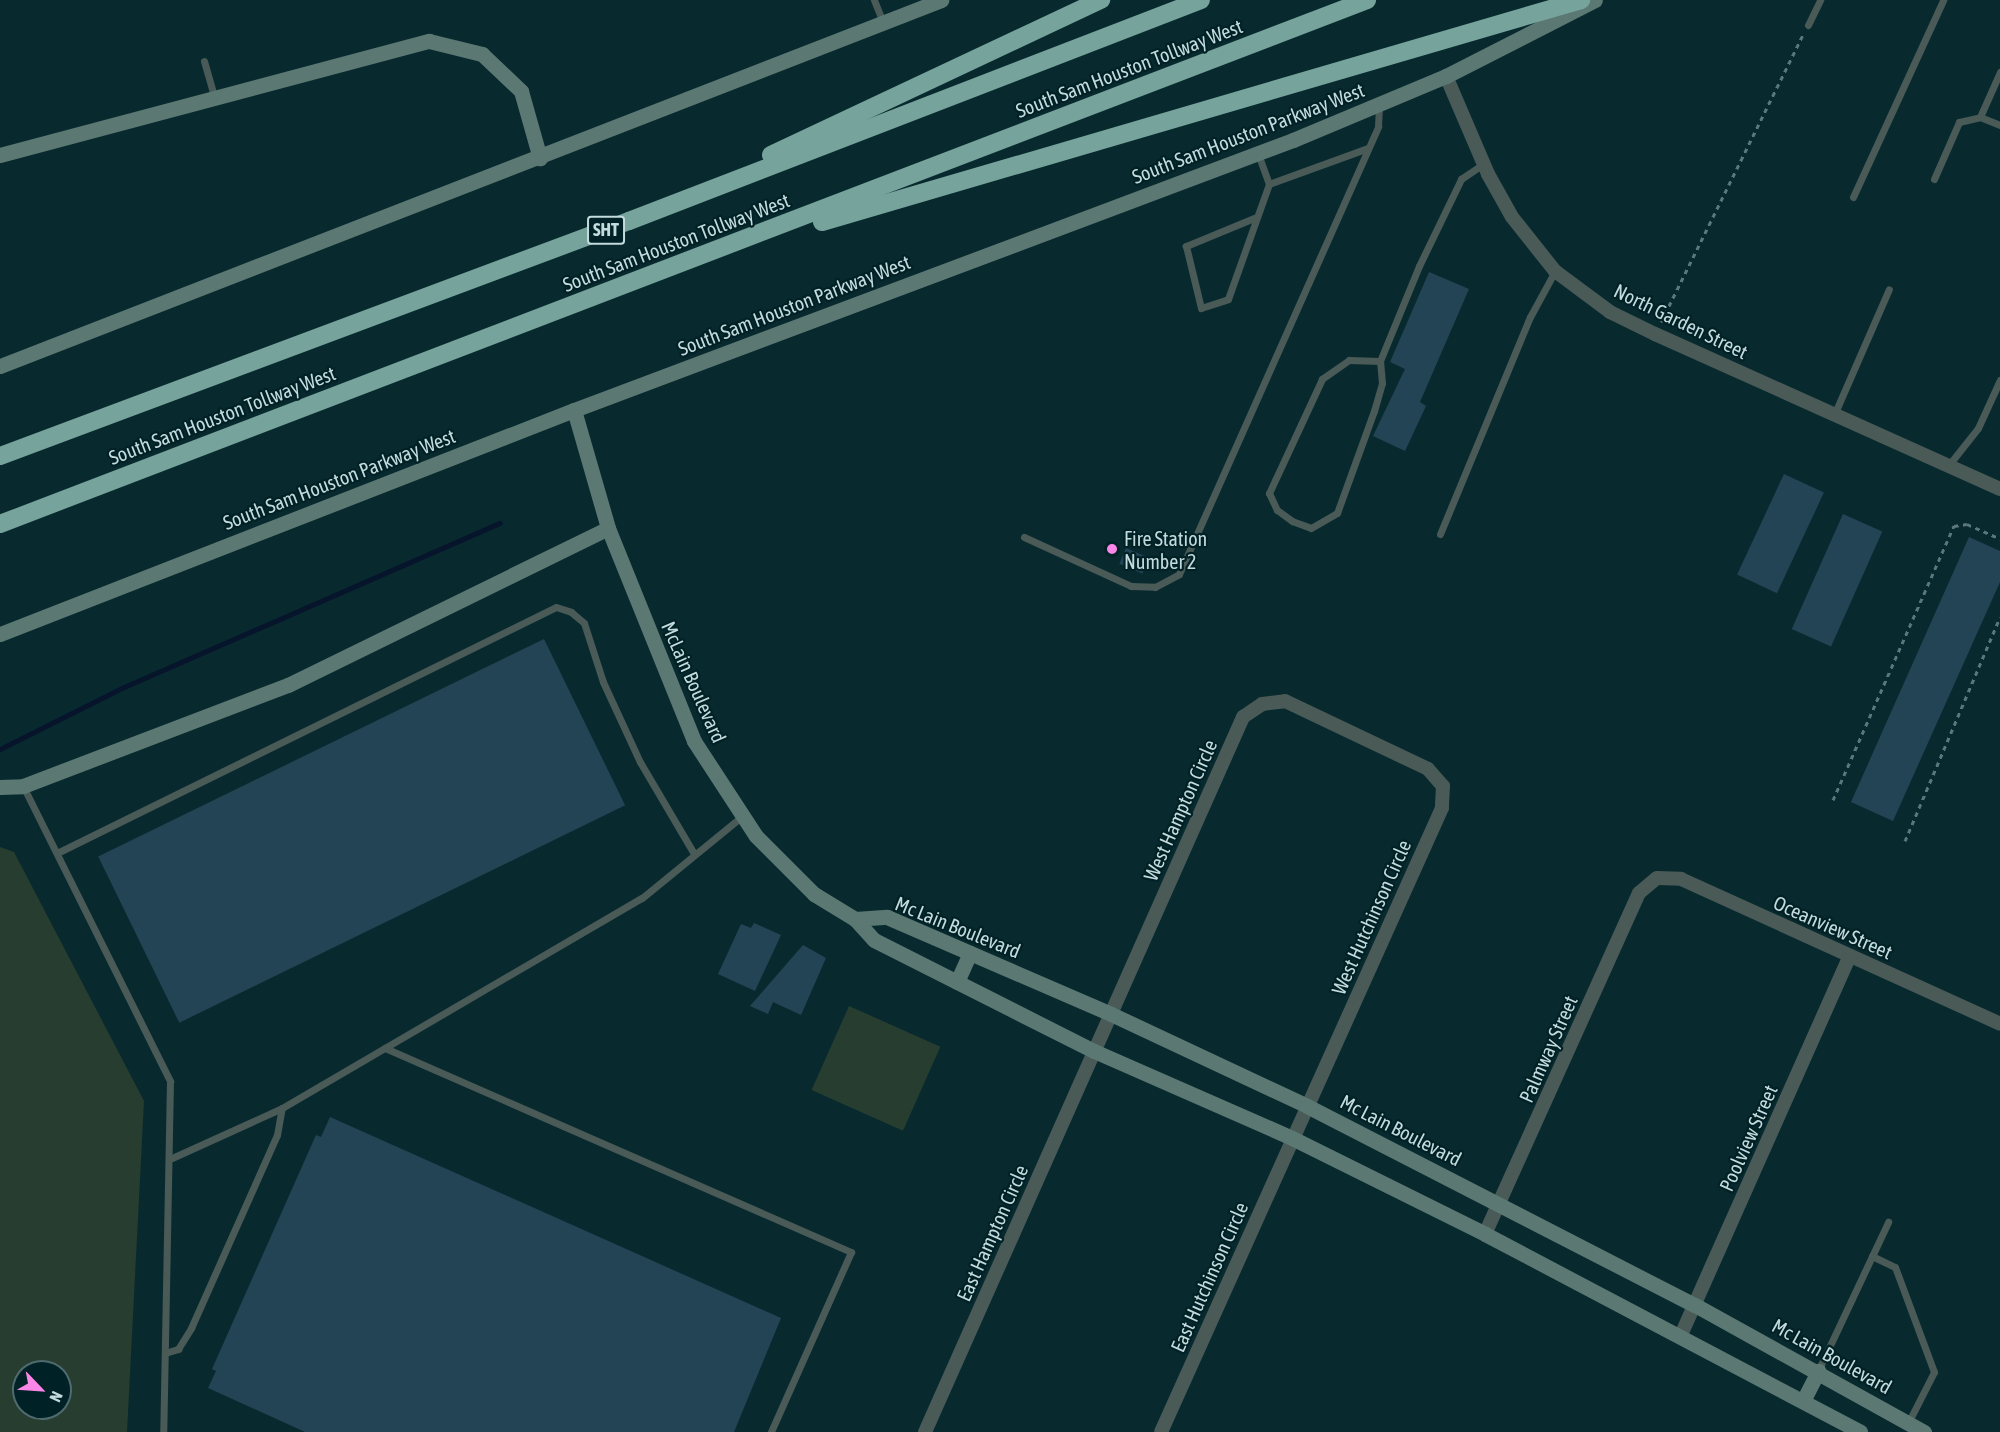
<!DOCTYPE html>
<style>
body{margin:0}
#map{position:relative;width:2000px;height:1432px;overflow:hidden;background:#082a2f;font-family:"Asap Condensed",sans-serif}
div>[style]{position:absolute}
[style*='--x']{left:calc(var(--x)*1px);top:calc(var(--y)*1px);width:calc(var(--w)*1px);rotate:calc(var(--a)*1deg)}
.green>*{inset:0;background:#273d30;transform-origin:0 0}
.stream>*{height:5px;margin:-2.5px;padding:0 2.5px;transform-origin:2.5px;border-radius:2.5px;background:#07152c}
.building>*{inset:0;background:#234455;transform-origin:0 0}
.path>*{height:3px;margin-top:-1.5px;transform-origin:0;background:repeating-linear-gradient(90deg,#5b787c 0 4.5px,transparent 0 9px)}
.lane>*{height:7px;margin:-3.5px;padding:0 3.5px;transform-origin:3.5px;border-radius:3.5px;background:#495a57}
.street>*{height:14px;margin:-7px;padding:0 7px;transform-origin:7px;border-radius:7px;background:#495a57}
.secondary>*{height:15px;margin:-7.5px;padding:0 7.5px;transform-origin:7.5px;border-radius:7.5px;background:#5b7873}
.highway>*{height:18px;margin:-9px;padding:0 9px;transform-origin:9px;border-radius:9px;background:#76a39b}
.dots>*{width:16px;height:16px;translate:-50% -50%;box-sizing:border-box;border:3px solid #002125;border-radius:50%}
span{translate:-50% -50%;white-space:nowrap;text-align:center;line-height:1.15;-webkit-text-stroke:4.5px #002125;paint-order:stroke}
.shield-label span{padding:2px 4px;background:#002125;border:2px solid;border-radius:4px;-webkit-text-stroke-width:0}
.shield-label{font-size:18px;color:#c4dbde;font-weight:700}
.street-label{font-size:20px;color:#c4dbde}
.poi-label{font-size:20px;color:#c4dbde}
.left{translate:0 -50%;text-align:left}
.north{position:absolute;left:12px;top:1360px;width:60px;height:60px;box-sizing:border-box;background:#002125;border:2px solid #4e6b6f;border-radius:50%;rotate:115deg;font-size:16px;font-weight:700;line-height:24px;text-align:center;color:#c4dbde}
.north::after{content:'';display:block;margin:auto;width:21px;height:27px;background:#fa87e7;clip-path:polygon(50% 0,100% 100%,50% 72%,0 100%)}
</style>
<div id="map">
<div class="green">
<i style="clip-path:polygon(evenodd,0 847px,14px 852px,144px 1101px,127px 1432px,0 1432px,0 847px,24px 1372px,60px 1372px,60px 1408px,24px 1408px,24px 1372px)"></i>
<i style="left:849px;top:1006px;width:100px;height:92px;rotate:24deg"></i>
</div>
<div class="stream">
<i style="--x:0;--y:749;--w:139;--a:-26.6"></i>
<i style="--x:124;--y:687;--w:410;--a:-23.6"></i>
</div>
<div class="building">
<i style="clip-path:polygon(1429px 272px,1469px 289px,1420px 402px,1426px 406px,1405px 451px,1373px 436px,1405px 369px,1390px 362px)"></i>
<i style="left:1784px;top:474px;width:44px;height:111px;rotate:25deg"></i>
<i style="left:1843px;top:514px;width:43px;height:126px;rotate:24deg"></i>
<i style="clip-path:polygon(1969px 537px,2000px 551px,2000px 582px,1893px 821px,1851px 802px)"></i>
<i style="left:1126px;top:548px;width:25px;height:17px;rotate:23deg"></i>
<i style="left:544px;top:639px;width:185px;height:496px;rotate:64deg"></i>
<i style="clip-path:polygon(754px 923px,781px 935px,755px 991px,718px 974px,741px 924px,751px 928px)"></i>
<i style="clip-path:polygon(803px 945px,826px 958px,801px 1015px,773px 1002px,768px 1014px,750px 1006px)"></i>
<i style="clip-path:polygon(330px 1117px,781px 1318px,734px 1432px,305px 1432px,208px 1388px,216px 1371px,212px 1369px,316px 1135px,321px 1137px)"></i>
</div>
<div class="path">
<i style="--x:1661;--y:322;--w:320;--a:-63.7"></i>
<i style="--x:1833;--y:800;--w:300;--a:-66.2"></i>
<i style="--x:1954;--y:526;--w:13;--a:-9"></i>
<i style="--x:1967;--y:524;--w:36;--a:24"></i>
<i style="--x:1905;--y:841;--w:243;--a:-67"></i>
</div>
<div class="lane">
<i style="--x:874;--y:0;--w:24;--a:68"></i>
<i style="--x:1808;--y:25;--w:28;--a:-64"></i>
<i style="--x:204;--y:61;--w:40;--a:74"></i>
<i style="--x:2000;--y:72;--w:49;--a:114"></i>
<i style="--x:1980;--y:117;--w:22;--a:22"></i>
<i style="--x:1934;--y:179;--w:62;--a:-66.3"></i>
<i style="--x:1959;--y:122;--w:22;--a:-13"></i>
<i style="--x:1269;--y:184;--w:105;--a:-20"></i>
<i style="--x:1853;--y:197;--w:217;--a:-65.4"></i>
<i style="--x:1254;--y:218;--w:74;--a:157.6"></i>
<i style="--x:1186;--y:246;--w:64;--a:76.4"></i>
<i style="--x:1201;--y:308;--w:28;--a:-18"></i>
<i style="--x:1228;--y:299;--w:122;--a:-70.4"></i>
<i style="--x:1269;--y:184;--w:33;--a:-110"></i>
<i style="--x:1380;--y:361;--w:31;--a:-178"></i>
<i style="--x:1349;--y:360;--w:33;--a:145"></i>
<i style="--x:1322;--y:379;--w:126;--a:114.9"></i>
<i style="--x:1269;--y:493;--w:19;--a:65"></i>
<i style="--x:1277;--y:510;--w:19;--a:36"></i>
<i style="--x:1292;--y:521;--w:20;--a:20"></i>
<i style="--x:1311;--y:528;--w:30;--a:-30"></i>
<i style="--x:1337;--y:513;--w:109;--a:-70.1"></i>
<i style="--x:1374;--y:411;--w:29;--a:-74"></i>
<i style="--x:1382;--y:383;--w:22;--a:-95"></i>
<i style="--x:1380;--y:361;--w:103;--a:-67.7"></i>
<i style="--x:1419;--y:266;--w:97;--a:-64.2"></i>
<i style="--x:1461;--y:179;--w:27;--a:-34"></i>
<i style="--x:1834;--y:415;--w:137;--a:-66.4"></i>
<i style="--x:1948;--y:466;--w:48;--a:-51.7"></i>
<i style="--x:1978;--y:428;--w:53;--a:-65.4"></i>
<i style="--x:1440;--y:534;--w:235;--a:-67.5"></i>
<i style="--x:1530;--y:317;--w:52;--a:-61.5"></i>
<i style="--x:1024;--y:537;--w:118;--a:24.6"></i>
<i style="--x:1131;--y:586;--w:24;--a:2"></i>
<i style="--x:1155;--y:587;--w:27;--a:-28"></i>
<i style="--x:1179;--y:574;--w:490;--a:-66"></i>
<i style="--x:1378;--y:126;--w:22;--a:-87"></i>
<i style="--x:23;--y:786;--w:330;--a:63.5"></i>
<i style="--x:170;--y:1081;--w:351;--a:91.1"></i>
<i style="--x:57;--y:853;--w:556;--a:-26.24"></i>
<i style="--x:556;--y:607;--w:16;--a:18"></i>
<i style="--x:571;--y:612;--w:17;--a:40"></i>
<i style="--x:584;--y:623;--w:62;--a:72.1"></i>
<i style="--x:603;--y:682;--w:88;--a:65.2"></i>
<i style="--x:640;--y:762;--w:104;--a:59.5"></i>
<i style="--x:385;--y:1048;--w:509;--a:23.64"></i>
<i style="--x:851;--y:1252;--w:197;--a:114"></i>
<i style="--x:172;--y:1158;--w:121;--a:-24.4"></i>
<i style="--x:282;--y:1108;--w:417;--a:-30.3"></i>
<i style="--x:642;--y:898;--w:128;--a:-39.3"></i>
<i style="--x:1872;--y:1256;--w:25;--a:26"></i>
<i style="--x:1895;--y:1267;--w:112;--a:69.6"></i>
<i style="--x:1934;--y:1372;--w:57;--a:117"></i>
<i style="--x:165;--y:1353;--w:14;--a:-17"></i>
<i style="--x:178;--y:1349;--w:25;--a:-58"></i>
<i style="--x:191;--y:1328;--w:211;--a:-66"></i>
<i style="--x:277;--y:1135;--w:27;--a:-80"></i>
<i style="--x:1818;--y:1371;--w:165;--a:-64.8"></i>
</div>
<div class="street">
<i style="--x:1446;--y:76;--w:107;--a:66.8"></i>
<i style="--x:1488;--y:174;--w:49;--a:60.8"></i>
<i style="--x:1512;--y:217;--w:69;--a:51.5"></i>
<i style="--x:1555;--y:271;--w:69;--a:36.7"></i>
<i style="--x:1610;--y:312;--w:50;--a:26.1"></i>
<i style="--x:1655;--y:334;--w:378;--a:24.2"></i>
<i style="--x:1485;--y:1234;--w:374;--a:-65.7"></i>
<i style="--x:1639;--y:893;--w:23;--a:-40"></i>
<i style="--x:1657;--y:878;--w:24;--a:2"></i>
<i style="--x:1681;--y:879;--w:350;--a:24.4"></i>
<i style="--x:1681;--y:1335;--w:415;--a:-66"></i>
<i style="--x:925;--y:1432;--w:783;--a:-66.02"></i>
<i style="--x:1243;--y:717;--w:23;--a:-34"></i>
<i style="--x:1262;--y:704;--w:23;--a:-7"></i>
<i style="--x:1285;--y:701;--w:158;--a:25.4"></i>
<i style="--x:1428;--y:769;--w:23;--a:49"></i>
<i style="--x:1443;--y:786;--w:22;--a:93"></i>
<i style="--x:1442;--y:808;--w:684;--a:114.24"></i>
</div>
<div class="secondary">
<i style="--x:0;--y:155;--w:444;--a:-14.9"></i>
<i style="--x:429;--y:41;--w:55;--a:13.8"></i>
<i style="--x:482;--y:54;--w:54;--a:43.5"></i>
<i style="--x:521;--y:91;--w:70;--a:74.2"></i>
<i style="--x:0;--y:366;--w:1010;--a:-21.25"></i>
<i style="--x:574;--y:410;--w:123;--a:73.9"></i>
<i style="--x:608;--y:528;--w:230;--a:68"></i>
<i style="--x:694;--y:741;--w:113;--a:56.9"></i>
<i style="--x:756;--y:836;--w:82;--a:45"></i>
<i style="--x:814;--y:894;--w:48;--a:31.4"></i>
<i style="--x:855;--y:919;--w:28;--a:48"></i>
<i style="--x:874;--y:940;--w:246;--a:26.8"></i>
<i style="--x:1094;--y:1051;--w:216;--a:23.7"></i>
<i style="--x:1292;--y:1138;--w:216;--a:26.4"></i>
<i style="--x:1485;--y:1234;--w:424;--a:27.8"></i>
<i style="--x:0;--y:634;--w:616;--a:-21.32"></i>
<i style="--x:574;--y:410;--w:768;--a:-20.58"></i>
<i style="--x:1293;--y:140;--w:166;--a:-22.7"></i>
<i style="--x:1446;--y:76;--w:167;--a:-27"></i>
<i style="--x:0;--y:787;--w:23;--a:-2"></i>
<i style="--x:23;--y:786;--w:284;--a:-20.9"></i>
<i style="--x:288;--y:685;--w:356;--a:-26.1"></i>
<i style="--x:855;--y:919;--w:32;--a:-4"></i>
<i style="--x:887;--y:917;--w:244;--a:23.4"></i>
<i style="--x:1111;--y:1014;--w:217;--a:25.1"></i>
<i style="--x:1307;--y:1106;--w:436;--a:27.2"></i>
<i style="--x:1695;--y:1305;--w:262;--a:29"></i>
<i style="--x:957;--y:982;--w:32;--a:-66"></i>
<i style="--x:1803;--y:1401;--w:34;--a:-63"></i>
</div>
<div class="highway">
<i style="--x:771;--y:155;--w:365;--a:-25.2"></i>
<i style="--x:822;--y:222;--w:791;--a:-16.3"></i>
<i style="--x:0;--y:456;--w:671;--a:-20.49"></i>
<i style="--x:629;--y:221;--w:613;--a:-21.12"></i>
<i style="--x:0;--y:524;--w:1464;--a:-20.97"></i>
</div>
<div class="dots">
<i style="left:1112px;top:549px;background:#fa87e7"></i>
</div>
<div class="shield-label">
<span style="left:606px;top:230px">SHT</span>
</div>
<div class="street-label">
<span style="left:1129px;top:68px;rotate:-21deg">South Sam Houston Tollway West</span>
<span style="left:1248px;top:133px;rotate:-21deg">South Sam Houston Parkway West</span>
<span style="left:676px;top:242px;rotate:-21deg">South Sam Houston Tollway West</span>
<span style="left:794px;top:305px;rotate:-21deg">South Sam Houston Parkway West</span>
<span style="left:1681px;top:321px;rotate:26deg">North Garden Street</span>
<span style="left:222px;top:415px;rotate:-21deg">South Sam Houston Tollway West</span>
<span style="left:339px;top:479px;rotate:-21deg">South Sam Houston Parkway West</span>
<span style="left:694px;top:682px;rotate:66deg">McLain Boulevard</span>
<span style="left:1180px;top:810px;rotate:-66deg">West Hampton Circle</span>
<span style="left:1371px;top:917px;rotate:-66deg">West Hutchinson Circle</span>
<span style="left:958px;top:927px;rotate:22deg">Mc Lain Boulevard</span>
<span style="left:1833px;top:927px;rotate:24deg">Oceanview Street</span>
<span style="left:1548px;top:1049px;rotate:-66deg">Palmway Street</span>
<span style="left:1401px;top:1130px;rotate:27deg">Mc Lain Boulevard</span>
<span style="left:1748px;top:1138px;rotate:-66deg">Poolview Street</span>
<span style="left:992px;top:1233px;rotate:-66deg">East Hampton Circle</span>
<span style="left:1209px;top:1277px;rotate:-66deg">East Hutchinson Circle</span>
<span style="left:1832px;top:1356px;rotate:29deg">Mc Lain Boulevard</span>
</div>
<div class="poi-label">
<span class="left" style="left:1124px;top:550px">Fire Station<br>Number 2</span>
</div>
<div class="north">N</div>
</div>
